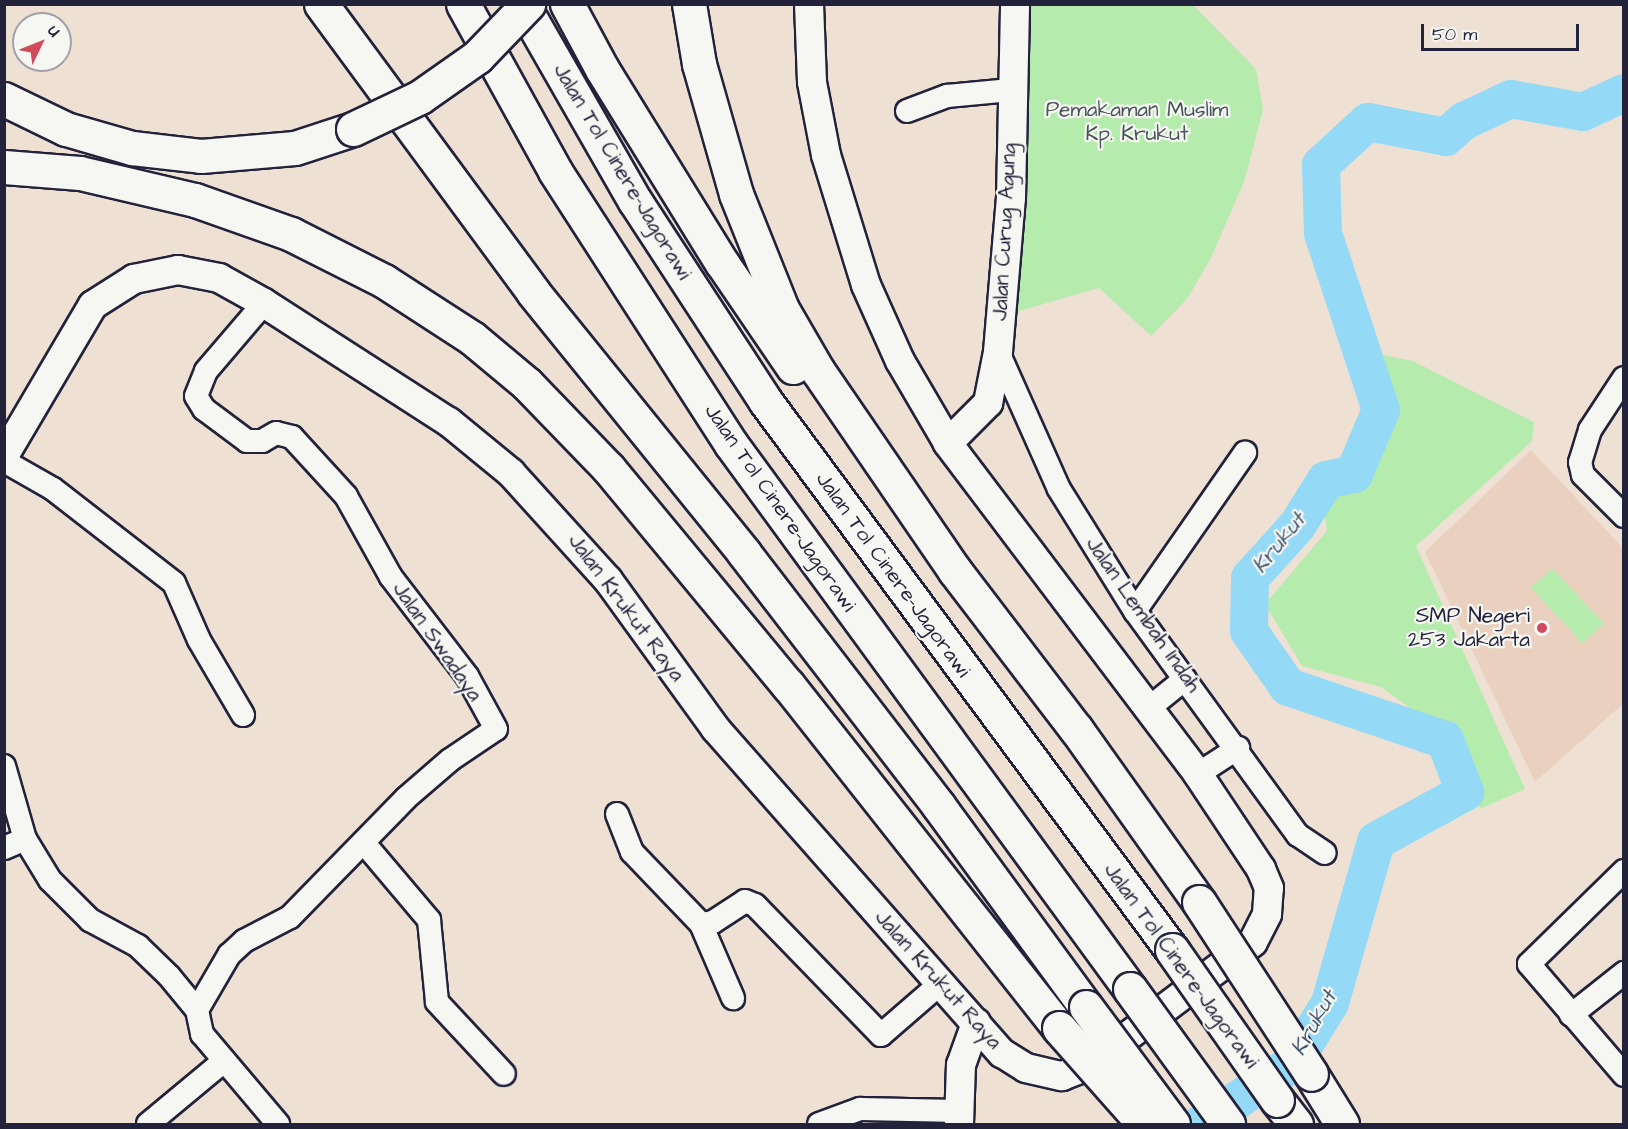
<!DOCTYPE html>
<meta charset="utf-8">
<style>
body{margin:0}
#map{position:relative;width:1628px;height:1129px;overflow:hidden;background:#efe0d4;font-family:"Architects Daughter",sans-serif}
div>[style]{position:absolute}
[style*='--x']{left:calc(var(--x)*1px);top:calc(var(--y)*1px);width:calc(var(--w)*1px);rotate:calc(var(--a)*1deg)}
.built>*{inset:0;background:#ead1bf}
.green>*{inset:0;background:#b5ecae;transform-origin:0 0}
.river>*{height:38px;margin:-19px;padding:0 19px;transform-origin:19px;border-radius:19px;background:#94daf6}
.roads{filter:drop-shadow(2px 0 #22223b) drop-shadow(-2px 0 #22223b) drop-shadow(0 2px #22223b) drop-shadow(0 -2px #22223b)}
.minor>*{height:22px;margin:-11px;padding:0 11px;transform-origin:11px;border-radius:11px;background:#f6f6f2}
.tertiary>*{height:28px;margin:-14px;padding:0 14px;transform-origin:14px;border-radius:14px;background:#f6f6f2}
.motorway>*{height:33px;margin:-16.5px;padding:0 16.5px;transform-origin:16.5px;border-radius:16.5px;background:#f6f6f2}
.bridges{filter:drop-shadow(2px 0 #22223b) drop-shadow(-2px 0 #22223b) drop-shadow(0 2px #22223b) drop-shadow(0 -2px #22223b)}
.motorway-bridge>*{height:33px;margin:-16.5px;padding:0 16.5px;transform-origin:16.5px;border-radius:16.5px;background:#f6f6f2}
.dots>*{width:16px;height:16px;translate:-50% -50%;box-sizing:border-box;border:3px solid #f6f6f2;border-radius:50%}
span{translate:-50% -50%;white-space:nowrap;text-align:center;line-height:1.15;-webkit-text-stroke:4.5px #f6f6f2;paint-order:stroke}
.park-label{font-size:21px;color:#475458}
.street-label{font-size:21px;color:#22223b}
.poi-label{font-size:21px;color:#22223b}
.right{translate:-100% -50%;text-align:right}
.water-label{font-size:22px;color:#445973;font-style:italic}
.frame{position:absolute;inset:0;border:6px solid #22223b;pointer-events:none}
.north{position:absolute;left:12px;top:12px;width:60px;height:60px;box-sizing:border-box;background:#f6f6f2;border:2px solid #a1a1a9;border-radius:50%;rotate:47deg;font-size:16px;font-weight:700;line-height:24px;text-align:center;color:#22223b}
.north::after{content:'';display:block;margin:auto;width:21px;height:27px;background:#d1495b;clip-path:polygon(50% 0,100% 100%,50% 72%,0 100%)}
.scale{position:absolute;left:1421px;top:24px;width:158px;height:27px;box-sizing:border-box;border:3px solid #22223b;border-top:0;padding-left:8px;font-size:18px;line-height:21px;white-space:nowrap;color:#22223b;-webkit-text-stroke:4px #f6f6f2;paint-order:stroke}
</style>
<div id="map">
<div class="built">
<i style="clip-path:polygon(1531px 450px,1623px 548px,1623px 704px,1535px 782px,1425px 552px)"></i>
</div>
<div class="green">
<i style="clip-path:polygon(1024px 5px,1193px 5px,1256px 69px,1263px 110px,1244px 182px,1211px 258px,1187px 299px,1151px 336px,1099px 288px,1009px 314px)"></i>
<i style="clip-path:polygon(1373px 353px,1413px 361px,1534px 422px,1532px 441px,1416px 546px,1525px 789px,1480px 809px,1453px 729px,1429px 722px,1381px 687px,1302px 666px,1265px 604px,1327px 531px,1323px 504px,1332px 487px,1364px 477px,1390px 408px)"></i>
<i style="left:1552px;top:568px;width:76px;height:29px;rotate:47deg"></i>
</div>
<div class="river">
<i style="--x:1201;--y:1124;--w:110;--a:-33.5"></i>
<i style="--x:1293;--y:1063;--w:70;--a:-58.3"></i>
<i style="--x:1330;--y:1003;--w:168;--a:-74.1"></i>
<i style="--x:1376;--y:841;--w:102;--a:-28.8"></i>
<i style="--x:1465;--y:792;--w:56;--a:-111"></i>
<i style="--x:1445;--y:740;--w:166;--a:-161.3"></i>
<i style="--x:1288;--y:687;--w:68;--a:-124.9"></i>
<i style="--x:1249;--y:631;--w:53;--a:-88.9"></i>
<i style="--x:1250;--y:578;--w:70;--a:-47.9"></i>
<i style="--x:1297;--y:526;--w:54;--a:-57.8"></i>
<i style="--x:1326;--y:480;--w:29;--a:-12"></i>
<i style="--x:1354;--y:474;--w:69;--a:-67.1"></i>
<i style="--x:1381;--y:410;--w:185;--a:-108.2"></i>
<i style="--x:1323;--y:234;--w:69;--a:-91.7"></i>
<i style="--x:1321;--y:165;--w:64;--a:-42.5"></i>
<i style="--x:1368;--y:122;--w:79;--a:10.9"></i>
<i style="--x:1446;--y:137;--w:24;--a:-42"></i>
<i style="--x:1464;--y:121;--w:52;--a:-25.1"></i>
<i style="--x:1511;--y:99;--w:73;--a:10.2"></i>
<i style="--x:1583;--y:112;--w:45;--a:-24.9"></i>
</div>
<div class="roads">
<div class="minor">
<i style="--x:907;--y:111;--w:43;--a:-20.6"></i>
<i style="--x:947;--y:96;--w:64;--a:-5.4"></i>
<i style="--x:998;--y:352;--w:150;--a:66"></i>
<i style="--x:1059;--y:489;--w:144;--a:58.1"></i>
<i style="--x:1135;--y:611;--w:277;--a:54"></i>
<i style="--x:1298;--y:835;--w:32;--a:34"></i>
<i style="--x:1624;--y:378;--w:62;--a:123.2"></i>
<i style="--x:1590;--y:430;--w:34;--a:107"></i>
<i style="--x:1580;--y:462;--w:13;--a:77"></i>
<i style="--x:1583;--y:475;--w:58;--a:45"></i>
<i style="--x:4;--y:461;--w:56;--a:29.7"></i>
<i style="--x:53;--y:489;--w:153;--a:37.8"></i>
<i style="--x:174;--y:583;--w:62;--a:66.3"></i>
<i style="--x:199;--y:640;--w:87;--a:59.6"></i>
<i style="--x:1135;--y:611;--w:193;--a:-55.2"></i>
<i style="--x:1149;--y:708;--w:46;--a:-38.9"></i>
<i style="--x:4;--y:766;--w:76;--a:74"></i>
<i style="--x:25;--y:839;--w:48;--a:58.6"></i>
<i style="--x:50;--y:880;--w:57;--a:45"></i>
<i style="--x:90;--y:920;--w:55;--a:28.4"></i>
<i style="--x:138;--y:946;--w:43;--a:44.1"></i>
<i style="--x:169;--y:976;--w:44;--a:50.5"></i>
<i style="--x:197;--y:1010;--w:25;--a:78"></i>
<i style="--x:202;--y:1034;--w:118;--a:49.8"></i>
<i style="--x:1198;--y:774;--w:48;--a:-33"></i>
<i style="--x:617;--y:814;--w:41;--a:68.5"></i>
<i style="--x:632;--y:852;--w:100;--a:46.2"></i>
<i style="--x:701;--y:924;--w:12;--a:-9"></i>
<i style="--x:713;--y:922;--w:38;--a:-33"></i>
<i style="--x:745;--y:901;--w:11;--a:22"></i>
<i style="--x:755;--y:905;--w:181;--a:45.9"></i>
<i style="--x:881;--y:1035;--w:79;--a:-40.9"></i>
<i style="--x:364;--y:843;--w:101;--a:49.8"></i>
<i style="--x:429;--y:920;--w:82;--a:84.4"></i>
<i style="--x:437;--y:1002;--w:98;--a:47.1"></i>
<i style="--x:4;--y:848;--w:23;--a:-23"></i>
<i style="--x:1624;--y:871;--w:133;--a:135.6"></i>
<i style="--x:1529;--y:964;--w:146;--a:49.4"></i>
<i style="--x:701;--y:924;--w:81;--a:66.6"></i>
<i style="--x:197;--y:1010;--w:64;--a:-59.8"></i>
<i style="--x:229;--y:955;--w:21;--a:-43"></i>
<i style="--x:244;--y:941;--w:52;--a:-27.6"></i>
<i style="--x:290;--y:917;--w:166;--a:-45.7"></i>
<i style="--x:406;--y:798;--w:58;--a:-40.8"></i>
<i style="--x:450;--y:760;--w:55;--a:-34"></i>
<i style="--x:496;--y:729;--w:60;--a:-118.7"></i>
<i style="--x:467;--y:676;--w:125;--a:-127.5"></i>
<i style="--x:391;--y:577;--w:93;--a:-119.1"></i>
<i style="--x:346;--y:496;--w:80;--a:-132.5"></i>
<i style="--x:292;--y:437;--w:16;--a:-166"></i>
<i style="--x:276;--y:433;--w:16;--a:150"></i>
<i style="--x:262;--y:441;--w:15;--a:180"></i>
<i style="--x:247;--y:441;--w:54;--a:-143.3"></i>
<i style="--x:204;--y:409;--w:15;--a:-122"></i>
<i style="--x:196;--y:396;--w:27;--a:-68"></i>
<i style="--x:206;--y:371;--w:89;--a:-49.5"></i>
<i style="--x:1571;--y:1015;--w:68;--a:-38.4"></i>
<i style="--x:148;--y:1124;--w:99;--a:-39.7"></i>
<i style="--x:819;--y:1124;--w:44;--a:-20.1"></i>
<i style="--x:860;--y:1109;--w:99;--a:1.2"></i>
</div>
<div class="tertiary">
<i style="--x:948;--y:443;--w:57;--a:-45"></i>
<i style="--x:988;--y:403;--w:52;--a:-78.9"></i>
<i style="--x:998;--y:352;--w:155;--a:-85.2"></i>
<i style="--x:1011;--y:198;--w:194;--a:-88.8"></i>
<i style="--x:4;--y:456;--w:175;--a:-59.5"></i>
<i style="--x:93;--y:305;--w:49;--a:-32.4"></i>
<i style="--x:134;--y:279;--w:45;--a:-11.6"></i>
<i style="--x:178;--y:270;--w:42;--a:11"></i>
<i style="--x:219;--y:278;--w:51;--a:29.1"></i>
<i style="--x:264;--y:303;--w:220;--a:32.8"></i>
<i style="--x:449;--y:422;--w:80;--a:39.4"></i>
<i style="--x:511;--y:473;--w:144;--a:47.8"></i>
<i style="--x:608;--y:580;--w:183;--a:54.1"></i>
<i style="--x:715;--y:728;--w:434;--a:48.6"></i>
<i style="--x:1002;--y:1053;--w:28;--a:32"></i>
<i style="--x:1026;--y:1068;--w:37;--a:13"></i>
<i style="--x:1062;--y:1076;--w:28;--a:-21"></i>
<i style="--x:1088;--y:1066;--w:206;--a:-36.9"></i>
<i style="--x:1253;--y:942;--w:31;--a:-63"></i>
<i style="--x:1267;--y:914;--w:26;--a:-86"></i>
<i style="--x:1269;--y:888;--w:21;--a:-113"></i>
<i style="--x:1261;--y:869;--w:114;--a:-123.6"></i>
<i style="--x:1198;--y:774;--w:415;--a:-127.1"></i>
<i style="--x:948;--y:443;--w:95;--a:-120.3"></i>
<i style="--x:900;--y:361;--w:83;--a:-114.1"></i>
<i style="--x:866;--y:285;--w:136;--a:-107.1"></i>
<i style="--x:826;--y:155;--w:74;--a:-100.9"></i>
<i style="--x:812;--y:82;--w:78;--a:-92.2"></i>
<i style="--x:959;--y:1124;--w:59;--a:-88.1"></i>
<i style="--x:961;--y:1065;--w:45;--a:-70.3"></i>
</div>
<div class="motorway">
<i style="--x:321;--y:4;--w:358;--a:53.6"></i>
<i style="--x:533;--y:292;--w:336;--a:51"></i>
<i style="--x:744;--y:553;--w:318;--a:52.4"></i>
<i style="--x:938;--y:805;--w:250;--a:53.8"></i>
<i style="--x:463;--y:4;--w:191;--a:61.1"></i>
<i style="--x:555;--y:171;--w:325;--a:57.2"></i>
<i style="--x:731;--y:444;--w:675;--a:53.79"></i>
<i style="--x:522;--y:4;--w:227;--a:60.2"></i>
<i style="--x:635;--y:201;--w:240;--a:56.9"></i>
<i style="--x:766;--y:402;--w:682;--a:53.47"></i>
<i style="--x:567;--y:4;--w:74;--a:61.7"></i>
<i style="--x:602;--y:69;--w:228;--a:58.3"></i>
<i style="--x:722;--y:263;--w:126;--a:55.7"></i>
<i style="--x:689;--y:4;--w:61;--a:80.5"></i>
<i style="--x:699;--y:64;--w:135;--a:74.1"></i>
<i style="--x:736;--y:194;--w:124;--a:68.2"></i>
<i style="--x:782;--y:309;--w:72;--a:59.9"></i>
<i style="--x:818;--y:371;--w:242;--a:55.6"></i>
<i style="--x:955;--y:571;--w:199;--a:52.6"></i>
<i style="--x:1076;--y:729;--w:212;--a:54.6"></i>
<i style="--x:4;--y:99;--w:69;--a:25.8"></i>
<i style="--x:66;--y:129;--w:69;--a:16.1"></i>
<i style="--x:132;--y:148;--w:69;--a:6.6"></i>
<i style="--x:201;--y:156;--w:94;--a:-4.9"></i>
<i style="--x:295;--y:148;--w:61;--a:-18.1"></i>
<i style="--x:4;--y:167;--w:76;--a:4.5"></i>
<i style="--x:80;--y:173;--w:118;--a:13.2"></i>
<i style="--x:195;--y:200;--w:102;--a:19.5"></i>
<i style="--x:291;--y:234;--w:104;--a:26.8"></i>
<i style="--x:384;--y:281;--w:105;--a:32.9"></i>
<i style="--x:472;--y:338;--w:72;--a:39.9"></i>
<i style="--x:527;--y:384;--w:118;--a:46"></i>
<i style="--x:609;--y:469;--w:281;--a:50.4"></i>
<i style="--x:788;--y:685;--w:437;--a:51.7"></i>
<i style="--x:1311;--y:1074;--w:59;--a:58.2"></i>
<i style="--x:1277;--y:1100;--w:31;--a:52"></i>
</div>
</div>
<div class="bridges">
<div class="motorway-bridge">
<i style="--x:353;--y:129;--w:74;--a:-25.5"></i>
<i style="--x:420;--y:97;--w:70;--a:-35.1"></i>
<i style="--x:477;--y:57;--w:74;--a:-46.1"></i>
<i style="--x:1199;--y:902;--w:205;--a:56.9"></i>
<i style="--x:1172;--y:950;--w:183;--a:55"></i>
<i style="--x:1130;--y:989;--w:167;--a:54"></i>
<i style="--x:1086;--y:1007;--w:146;--a:53.4"></i>
<i style="--x:1059;--y:1028;--w:128;--a:48.5"></i>
</div>
</div>
<div class="dots">
<i style="left:1542px;top:628px;background:#d1495b"></i>
</div>
<div class="park-label">
<span style="left:1137px;top:122px">Pemakaman Muslim<br>Kp. Krukut</span>
</div>
<div class="street-label">
<span style="left:622px;top:172px;rotate:59deg">Jalan Tol Cinere–Jagorawi</span>
<span style="left:1005px;top:232px;rotate:-87deg">Jalan Curug Agung</span>
<span style="left:780px;top:508px;rotate:55deg">Jalan Tol Cinere-Jagorawi</span>
<span style="left:893px;top:575px;rotate:54deg">Jalan Tol Cinere–Jagorawi</span>
<span style="left:626px;top:608px;rotate:53deg">Jalan Krukut Raya</span>
<span style="left:1143px;top:615px;rotate:55deg">Jalan Lembah Indah</span>
<span style="left:437px;top:642px;rotate:55deg">Jalan Swadaya</span>
<span style="left:1181px;top:966px;rotate:54deg">Jalan Tol Cinere–Jagorawi</span>
<span style="left:938px;top:980px;rotate:48deg">Jalan Krukut Raya</span>
</div>
<div class="poi-label">
<span class="right" style="left:1530px;top:628px">SMP Negeri<br>253 Jakarta</span>
</div>
<div class="water-label">
<span style="left:1279px;top:543px;rotate:-51deg">Krukut</span>
<span style="left:1314px;top:1023px;rotate:-61deg">Krukut</span>
</div>
<div class="frame"></div>
<div class="north">U</div>
<div class="scale">50 m</div>
</div>
